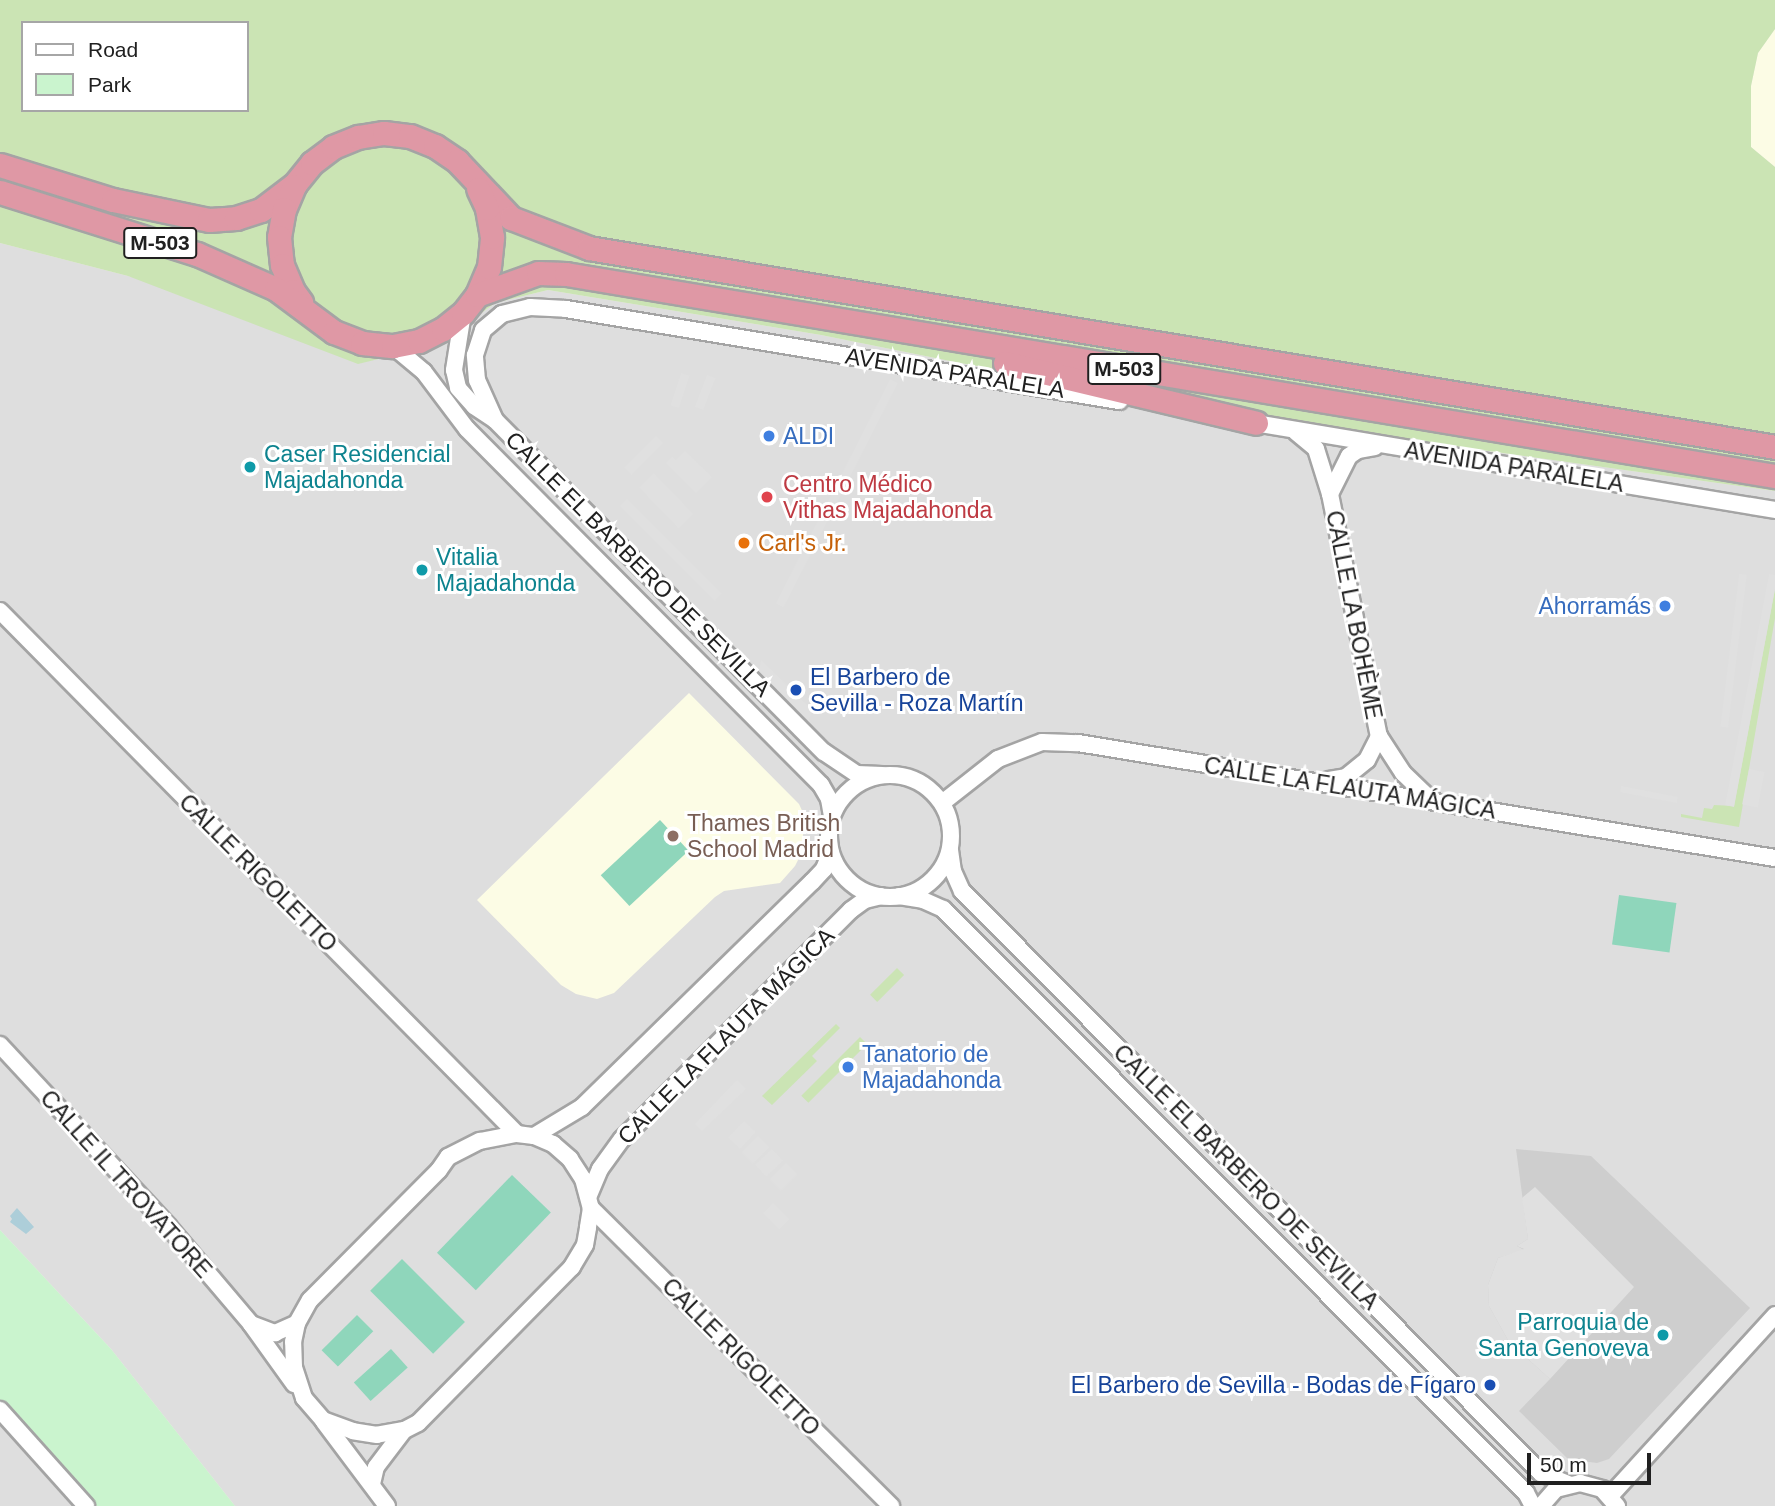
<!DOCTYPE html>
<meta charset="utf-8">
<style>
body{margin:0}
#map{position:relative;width:1775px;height:1506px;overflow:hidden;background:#f0ede8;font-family:Helvetica,sans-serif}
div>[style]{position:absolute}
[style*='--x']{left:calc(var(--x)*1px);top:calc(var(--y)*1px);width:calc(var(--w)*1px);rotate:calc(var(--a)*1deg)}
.residential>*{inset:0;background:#dedede}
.education>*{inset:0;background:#fcfce5}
.religious>*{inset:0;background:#cecece}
.grass>*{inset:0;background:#cbe4b4;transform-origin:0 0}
.park>*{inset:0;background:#caf4ce}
.pitch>*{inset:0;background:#8fd6bb;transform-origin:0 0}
.parking>*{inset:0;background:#e0e0e0;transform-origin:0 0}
.water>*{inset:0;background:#adced9}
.roads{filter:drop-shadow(2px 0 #a4a4a4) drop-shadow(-2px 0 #a4a4a4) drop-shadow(0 2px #a4a4a4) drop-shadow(0 -2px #a4a4a4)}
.minor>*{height:16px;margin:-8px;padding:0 8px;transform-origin:8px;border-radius:8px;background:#fff}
.minor>.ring{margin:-8px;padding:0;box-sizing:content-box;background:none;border:16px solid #fff;border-radius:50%}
.highway>*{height:23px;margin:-11.5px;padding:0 11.5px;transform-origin:11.5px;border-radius:11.5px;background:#df98a5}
.dots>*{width:19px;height:19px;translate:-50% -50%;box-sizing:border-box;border:4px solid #fff;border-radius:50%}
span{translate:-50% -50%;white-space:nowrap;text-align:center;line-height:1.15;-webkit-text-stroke:6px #fff;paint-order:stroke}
.shield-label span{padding:2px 5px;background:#fff;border:2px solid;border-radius:5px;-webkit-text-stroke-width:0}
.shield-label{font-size:21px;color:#202020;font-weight:700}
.street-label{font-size:23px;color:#202020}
.shop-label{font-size:23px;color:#366cbe}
.left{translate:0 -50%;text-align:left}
.right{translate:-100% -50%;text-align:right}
.culture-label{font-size:23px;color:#0d838f}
.health-label{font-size:23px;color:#be3a42}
.food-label{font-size:23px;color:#c56008}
.transit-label{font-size:23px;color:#164399}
.education-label{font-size:23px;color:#785e54}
.legend{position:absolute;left:21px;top:21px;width:228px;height:91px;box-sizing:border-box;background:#fff;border:2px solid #a6a6a6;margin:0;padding:9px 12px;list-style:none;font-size:21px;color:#202020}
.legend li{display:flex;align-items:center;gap:14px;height:35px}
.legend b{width:35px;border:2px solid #a6a6a6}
.scale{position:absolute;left:1527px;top:1453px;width:124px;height:32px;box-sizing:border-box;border:4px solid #202020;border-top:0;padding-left:9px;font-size:21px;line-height:24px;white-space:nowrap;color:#202020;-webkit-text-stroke:5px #fff;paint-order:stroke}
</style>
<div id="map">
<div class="residential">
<i style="clip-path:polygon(0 243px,128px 276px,440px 344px,495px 303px,548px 290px,821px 335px,960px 363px,1396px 438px,1775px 491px,1775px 1506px,235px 1506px,111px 1349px,0 1230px)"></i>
<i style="clip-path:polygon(0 1401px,97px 1506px,0 1506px)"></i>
</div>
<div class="education">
<i style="clip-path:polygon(1775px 29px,1775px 167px,1751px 147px,1751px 86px,1758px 53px)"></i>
<i style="clip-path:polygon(689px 693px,799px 804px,805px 817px,801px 854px,795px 866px,780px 883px,724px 891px,715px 897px,614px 993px,597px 999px,576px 994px,561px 985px,477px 900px)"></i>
</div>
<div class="religious">
<i style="clip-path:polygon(1516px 1149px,1591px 1156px,1750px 1308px,1609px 1459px,1597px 1463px,1568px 1459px,1519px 1411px,1550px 1379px,1509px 1342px,1489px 1306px,1488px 1285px,1498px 1258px,1524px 1250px,1517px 1246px,1528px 1239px)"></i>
</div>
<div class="grass">
<i style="clip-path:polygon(evenodd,0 0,1775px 0,1775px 29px,1758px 53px,1751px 86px,1751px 147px,1775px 167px,1775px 491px,1396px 438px,960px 363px,821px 335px,548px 290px,495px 303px,440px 344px,358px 364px,128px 276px,0 243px,0 0,23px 23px,247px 23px,247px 110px,23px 110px,23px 23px)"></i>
<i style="clip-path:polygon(1775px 589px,1775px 618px,1739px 827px,1681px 817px,1681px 814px,1702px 818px,1704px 808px,1712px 809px,1714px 805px,1734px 806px)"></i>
<i style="left:897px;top:968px;width:10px;height:38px;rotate:45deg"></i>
<i style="clip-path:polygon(836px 1024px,840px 1028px,812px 1056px,817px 1061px,772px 1105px,762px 1096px)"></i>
<i style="left:860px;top:1037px;width:10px;height:83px;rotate:45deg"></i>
</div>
<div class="park">
<i style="clip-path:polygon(0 1230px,111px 1349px,235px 1506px,97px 1506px,0 1401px)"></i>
</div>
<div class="pitch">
<i style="left:660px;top:820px;width:42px;height:81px;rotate:47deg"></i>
<i style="left:1619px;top:895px;width:58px;height:50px;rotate:8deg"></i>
<i style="left:512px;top:1175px;width:54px;height:108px;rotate:44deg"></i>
<i style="left:402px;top:1259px;width:89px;height:45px;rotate:45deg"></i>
<i style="left:357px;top:1315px;width:23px;height:50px;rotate:45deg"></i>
<i style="left:391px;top:1349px;width:25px;height:50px;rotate:48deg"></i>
</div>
<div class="parking">
<i style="left:681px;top:373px;width:9px;height:34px;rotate:18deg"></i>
<i style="left:707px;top:375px;width:9px;height:34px;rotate:21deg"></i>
<i style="left:890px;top:379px;width:9px;height:252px;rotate:27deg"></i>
<i style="left:656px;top:436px;width:10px;height:45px;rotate:45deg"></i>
<i style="clip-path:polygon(685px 451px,712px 477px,696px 493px,666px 463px,672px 457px,676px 460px)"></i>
<i style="left:654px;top:473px;width:57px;height:21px;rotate:46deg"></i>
<i style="left:627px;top:499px;width:134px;height:10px;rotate:45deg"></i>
<i style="left:1739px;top:574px;width:8px;height:154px;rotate:7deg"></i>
<i style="clip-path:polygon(1769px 574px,1775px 575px,1775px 589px,1734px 807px,1725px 805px)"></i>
<i style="clip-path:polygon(761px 660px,812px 710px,808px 725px,758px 675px)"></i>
<i style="left:1749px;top:769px;width:16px;height:36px;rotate:11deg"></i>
<i style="left:1621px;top:786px;width:58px;height:6px;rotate:11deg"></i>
<i style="clip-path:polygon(737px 1080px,746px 1089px,702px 1131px,695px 1124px)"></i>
<i style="left:744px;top:1121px;width:16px;height:23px;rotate:43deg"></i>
<i style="left:758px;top:1136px;width:16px;height:23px;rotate:45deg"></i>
<i style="left:772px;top:1149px;width:16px;height:23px;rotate:47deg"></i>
<i style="left:786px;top:1163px;width:16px;height:23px;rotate:45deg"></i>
<i style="clip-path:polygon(1535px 1187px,1634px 1287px,1550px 1379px,1509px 1342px,1489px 1306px,1488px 1285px,1498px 1258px,1524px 1249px,1517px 1246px,1528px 1239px,1522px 1198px)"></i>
<i style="left:773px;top:1203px;width:23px;height:14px;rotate:45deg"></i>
</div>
<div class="water">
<i style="clip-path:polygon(17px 1208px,34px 1227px,26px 1234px,10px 1222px,12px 1219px,10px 1216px)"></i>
</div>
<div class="roads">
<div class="minor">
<i style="--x:463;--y:313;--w:58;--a:99"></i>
<i style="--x:454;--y:370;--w:18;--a:77"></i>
<i style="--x:458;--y:388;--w:24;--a:48"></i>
<i style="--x:474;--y:406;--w:25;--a:34"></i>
<i style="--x:495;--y:420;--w:467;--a:45.3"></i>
<i style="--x:824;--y:752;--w:40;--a:34"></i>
<i style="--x:857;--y:774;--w:25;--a:2"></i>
<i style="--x:393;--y:346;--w:40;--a:40"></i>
<i style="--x:424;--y:372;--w:71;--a:53"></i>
<i style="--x:467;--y:429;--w:502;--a:45.16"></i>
<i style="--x:821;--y:785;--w:16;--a:60"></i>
<i style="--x:829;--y:799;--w:17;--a:80"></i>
<i style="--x:495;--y:420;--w:44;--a:-114.2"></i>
<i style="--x:477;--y:380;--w:25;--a:-95"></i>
<i style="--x:475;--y:355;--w:26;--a:-72"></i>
<i style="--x:483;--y:330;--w:25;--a:-40"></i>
<i style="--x:502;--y:314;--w:29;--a:-14"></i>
<i style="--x:530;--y:307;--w:36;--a:3"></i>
<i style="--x:566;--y:309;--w:561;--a:9.45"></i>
<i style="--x:1249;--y:422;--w:533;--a:9.5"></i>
<i style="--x:1296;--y:432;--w:26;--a:40"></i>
<i style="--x:1316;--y:449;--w:47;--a:72.7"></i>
<i style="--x:1330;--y:494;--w:247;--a:78.6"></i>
<i style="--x:1379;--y:736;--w:44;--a:57"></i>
<i style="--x:1403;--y:773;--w:39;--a:44"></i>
<i style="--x:1330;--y:494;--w:42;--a:-63.4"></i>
<i style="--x:1349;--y:456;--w:11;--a:-34"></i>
<i style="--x:1358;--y:450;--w:17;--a:-10"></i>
<i style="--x:0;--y:611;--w:735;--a:45.33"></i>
<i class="ring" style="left:829px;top:775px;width:106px;height:106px"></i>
<i style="--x:1329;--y:780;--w:17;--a:-10"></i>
<i style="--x:1346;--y:777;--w:27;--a:-39"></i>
<i style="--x:1367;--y:760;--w:27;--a:-63"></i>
<i style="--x:942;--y:803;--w:71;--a:-38.2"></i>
<i style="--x:998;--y:759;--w:47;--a:-21.1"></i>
<i style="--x:1042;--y:742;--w:36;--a:2"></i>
<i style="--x:1078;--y:743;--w:706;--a:9.37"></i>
<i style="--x:950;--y:850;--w:21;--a:82"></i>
<i style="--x:953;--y:871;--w:22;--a:66"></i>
<i style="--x:962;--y:891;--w:821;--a:45.15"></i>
<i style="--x:1541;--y:1473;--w:29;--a:22"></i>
<i style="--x:899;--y:896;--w:24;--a:9"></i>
<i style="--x:923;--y:900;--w:22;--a:24"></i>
<i style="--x:943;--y:909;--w:825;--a:45.05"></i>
<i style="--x:1526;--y:1493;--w:15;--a:62"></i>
<i style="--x:0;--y:1045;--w:247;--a:47.1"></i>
<i style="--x:168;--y:1226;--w:128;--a:49.7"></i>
<i style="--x:251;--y:1324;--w:74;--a:54.4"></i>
<i style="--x:517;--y:1134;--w:17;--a:7"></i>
<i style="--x:534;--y:1136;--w:21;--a:23"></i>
<i style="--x:553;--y:1144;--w:23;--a:41"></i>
<i style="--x:570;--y:1159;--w:24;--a:57"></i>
<i style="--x:583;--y:1179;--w:30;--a:75"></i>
<i style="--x:591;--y:1208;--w:20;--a:99"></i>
<i style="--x:588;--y:1228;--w:17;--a:100"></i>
<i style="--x:585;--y:1245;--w:26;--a:121"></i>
<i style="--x:572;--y:1267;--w:219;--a:134.6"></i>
<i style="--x:418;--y:1423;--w:16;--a:153"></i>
<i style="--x:404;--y:1430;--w:27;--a:170"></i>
<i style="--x:377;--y:1435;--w:24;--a:-171"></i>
<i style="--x:353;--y:1431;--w:32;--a:-160"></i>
<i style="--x:323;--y:1420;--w:29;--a:-131"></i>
<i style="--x:304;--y:1398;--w:33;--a:-108"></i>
<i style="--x:294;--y:1367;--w:25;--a:-92"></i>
<i style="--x:293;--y:1342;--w:19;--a:-78"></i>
<i style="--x:297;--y:1323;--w:26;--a:-61"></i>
<i style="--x:310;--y:1300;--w:183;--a:-45.2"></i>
<i style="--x:439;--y:1170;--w:16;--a:-55"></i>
<i style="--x:448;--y:1157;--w:36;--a:-27"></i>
<i style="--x:480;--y:1141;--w:38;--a:-11"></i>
<i style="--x:534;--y:1136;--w:56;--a:-31.1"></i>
<i style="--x:582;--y:1107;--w:322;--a:-44.4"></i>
<i style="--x:812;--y:882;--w:18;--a:-47"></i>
<i style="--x:824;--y:869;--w:18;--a:-68"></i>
<i style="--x:589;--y:1195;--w:28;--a:-67"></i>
<i style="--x:600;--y:1169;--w:37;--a:-54"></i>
<i style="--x:622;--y:1139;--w:324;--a:-45"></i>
<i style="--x:851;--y:910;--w:17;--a:-36"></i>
<i style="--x:865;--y:900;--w:16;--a:-14"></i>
<i style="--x:591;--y:1208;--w:423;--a:44.8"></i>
<i style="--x:251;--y:1324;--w:26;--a:21"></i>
<i style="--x:275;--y:1333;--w:24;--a:-24"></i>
<i style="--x:0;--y:1410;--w:129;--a:48.1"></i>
<i style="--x:324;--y:1422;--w:105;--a:53.1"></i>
<i style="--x:372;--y:1484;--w:17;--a:-77"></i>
<i style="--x:376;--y:1467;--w:46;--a:-52.9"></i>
<i style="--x:1610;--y:1496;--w:245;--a:-47.6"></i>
<i style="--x:1541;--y:1506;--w:23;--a:-49"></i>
<i style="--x:1556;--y:1489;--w:25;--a:-14"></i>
<i style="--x:1580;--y:1483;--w:23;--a:15"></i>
<i style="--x:1602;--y:1489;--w:23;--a:49"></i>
</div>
<div class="highway">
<i style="--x:0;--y:165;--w:118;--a:17.2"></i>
<i style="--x:113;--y:200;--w:98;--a:11.8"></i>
<i style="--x:209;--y:220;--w:27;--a:-4"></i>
<i style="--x:236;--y:218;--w:26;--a:-18"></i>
<i style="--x:261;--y:210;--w:43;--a:-37.4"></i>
<i style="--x:295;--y:184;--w:27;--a:-51"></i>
<i style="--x:312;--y:163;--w:26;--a:-37"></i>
<i style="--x:333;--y:147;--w:27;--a:-22"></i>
<i style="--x:358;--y:137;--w:26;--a:-9"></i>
<i style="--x:384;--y:133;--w:26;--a:7"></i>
<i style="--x:410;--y:136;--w:27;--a:22"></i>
<i style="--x:435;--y:146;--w:27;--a:34"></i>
<i style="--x:457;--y:161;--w:79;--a:46.5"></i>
<i style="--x:511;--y:218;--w:84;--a:21"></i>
<i style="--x:589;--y:248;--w:1203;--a:9.52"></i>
<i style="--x:294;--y:186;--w:25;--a:113"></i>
<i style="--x:284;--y:209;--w:28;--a:100"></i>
<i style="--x:279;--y:237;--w:28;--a:84"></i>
<i style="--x:282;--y:265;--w:28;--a:67"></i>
<i style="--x:293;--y:291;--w:14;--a:54"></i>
<i style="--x:0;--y:192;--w:207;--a:17.5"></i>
<i style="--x:197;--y:254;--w:86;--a:23.9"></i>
<i style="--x:276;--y:289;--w:72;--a:36.6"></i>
<i style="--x:334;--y:332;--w:30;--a:21"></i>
<i style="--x:362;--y:343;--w:31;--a:6"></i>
<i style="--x:393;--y:346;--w:26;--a:-11"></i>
<i style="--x:419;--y:341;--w:27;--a:-27"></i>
<i style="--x:443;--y:329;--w:26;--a:-39"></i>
<i style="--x:463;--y:313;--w:23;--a:-52"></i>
<i style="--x:477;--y:295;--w:30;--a:-67"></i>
<i style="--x:489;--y:267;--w:30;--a:-84"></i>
<i style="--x:492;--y:237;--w:29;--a:-100"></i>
<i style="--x:487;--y:208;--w:21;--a:-115"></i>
<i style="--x:477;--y:295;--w:65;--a:-19.8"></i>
<i style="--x:538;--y:273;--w:28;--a:2"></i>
<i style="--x:566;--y:274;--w:1226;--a:9.49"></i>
<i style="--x:1005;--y:363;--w:258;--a:13.4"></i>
</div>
</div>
<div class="dots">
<i style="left:769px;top:436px;background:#3f7fe0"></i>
<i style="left:250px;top:467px;background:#0f9aa8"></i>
<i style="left:767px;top:497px;background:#e0444e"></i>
<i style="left:744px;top:543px;background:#e8710a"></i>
<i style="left:422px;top:570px;background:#0f9aa8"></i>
<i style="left:1665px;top:606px;background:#3f7fe0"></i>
<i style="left:796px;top:690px;background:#1a4fb4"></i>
<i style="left:673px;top:836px;background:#8d6e63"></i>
<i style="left:848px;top:1067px;background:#3f7fe0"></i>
<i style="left:1663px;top:1335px;background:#0f9aa8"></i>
<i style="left:1490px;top:1385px;background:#1a4fb4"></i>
</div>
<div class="shield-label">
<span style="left:160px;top:243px">M-503</span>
<span style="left:1124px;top:369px">M-503</span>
</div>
<div class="street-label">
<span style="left:955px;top:373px;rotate:9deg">AVENIDA PARALELA</span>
<span style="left:1514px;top:467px;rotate:9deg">AVENIDA PARALELA</span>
<span style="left:638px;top:564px;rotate:45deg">CALLE EL BARBERO DE SEVILLA</span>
<span style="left:1354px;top:615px;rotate:79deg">CALLE LA BOHÈME</span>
<span style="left:1350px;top:788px;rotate:9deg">CALLE LA FLAUTA MÁGICA</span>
<span style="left:258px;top:873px;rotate:45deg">CALLE RIGOLETTO</span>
<span style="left:726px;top:1036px;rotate:-45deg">CALLE LA FLAUTA MÁGICA</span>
<span style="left:1246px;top:1177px;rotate:45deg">CALLE EL BARBERO DE SEVILLA</span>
<span style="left:126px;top:1184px;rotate:48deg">CALLE IL TROVATORE</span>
<span style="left:741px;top:1357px;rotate:45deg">CALLE RIGOLETTO</span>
</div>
<div class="shop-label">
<span class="left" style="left:783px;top:436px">ALDI</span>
<span class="right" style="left:1651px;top:606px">Ahorramás</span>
<span class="left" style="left:862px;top:1067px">Tanatorio de<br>Majadahonda</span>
</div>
<div class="culture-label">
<span class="left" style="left:264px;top:467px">Caser Residencial<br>Majadahonda</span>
<span class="left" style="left:436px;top:570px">Vitalia<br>Majadahonda</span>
<span class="right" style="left:1649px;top:1335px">Parroquia de<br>Santa Genoveva</span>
</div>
<div class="health-label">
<span class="left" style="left:783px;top:497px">Centro Médico<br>Vithas Majadahonda</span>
</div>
<div class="food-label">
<span class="left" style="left:758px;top:543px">Carl's Jr.</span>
</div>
<div class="transit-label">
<span class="left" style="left:810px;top:690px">El Barbero de<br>Sevilla - Roza Martín</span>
<span class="right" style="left:1476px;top:1385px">El Barbero de Sevilla - Bodas de Fígaro</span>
</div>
<div class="education-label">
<span class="left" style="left:687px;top:836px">Thames British<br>School Madrid</span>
</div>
<ul class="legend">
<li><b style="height:9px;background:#fff"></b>Road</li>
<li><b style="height:19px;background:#caf4ce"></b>Park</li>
</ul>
<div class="scale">50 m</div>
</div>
